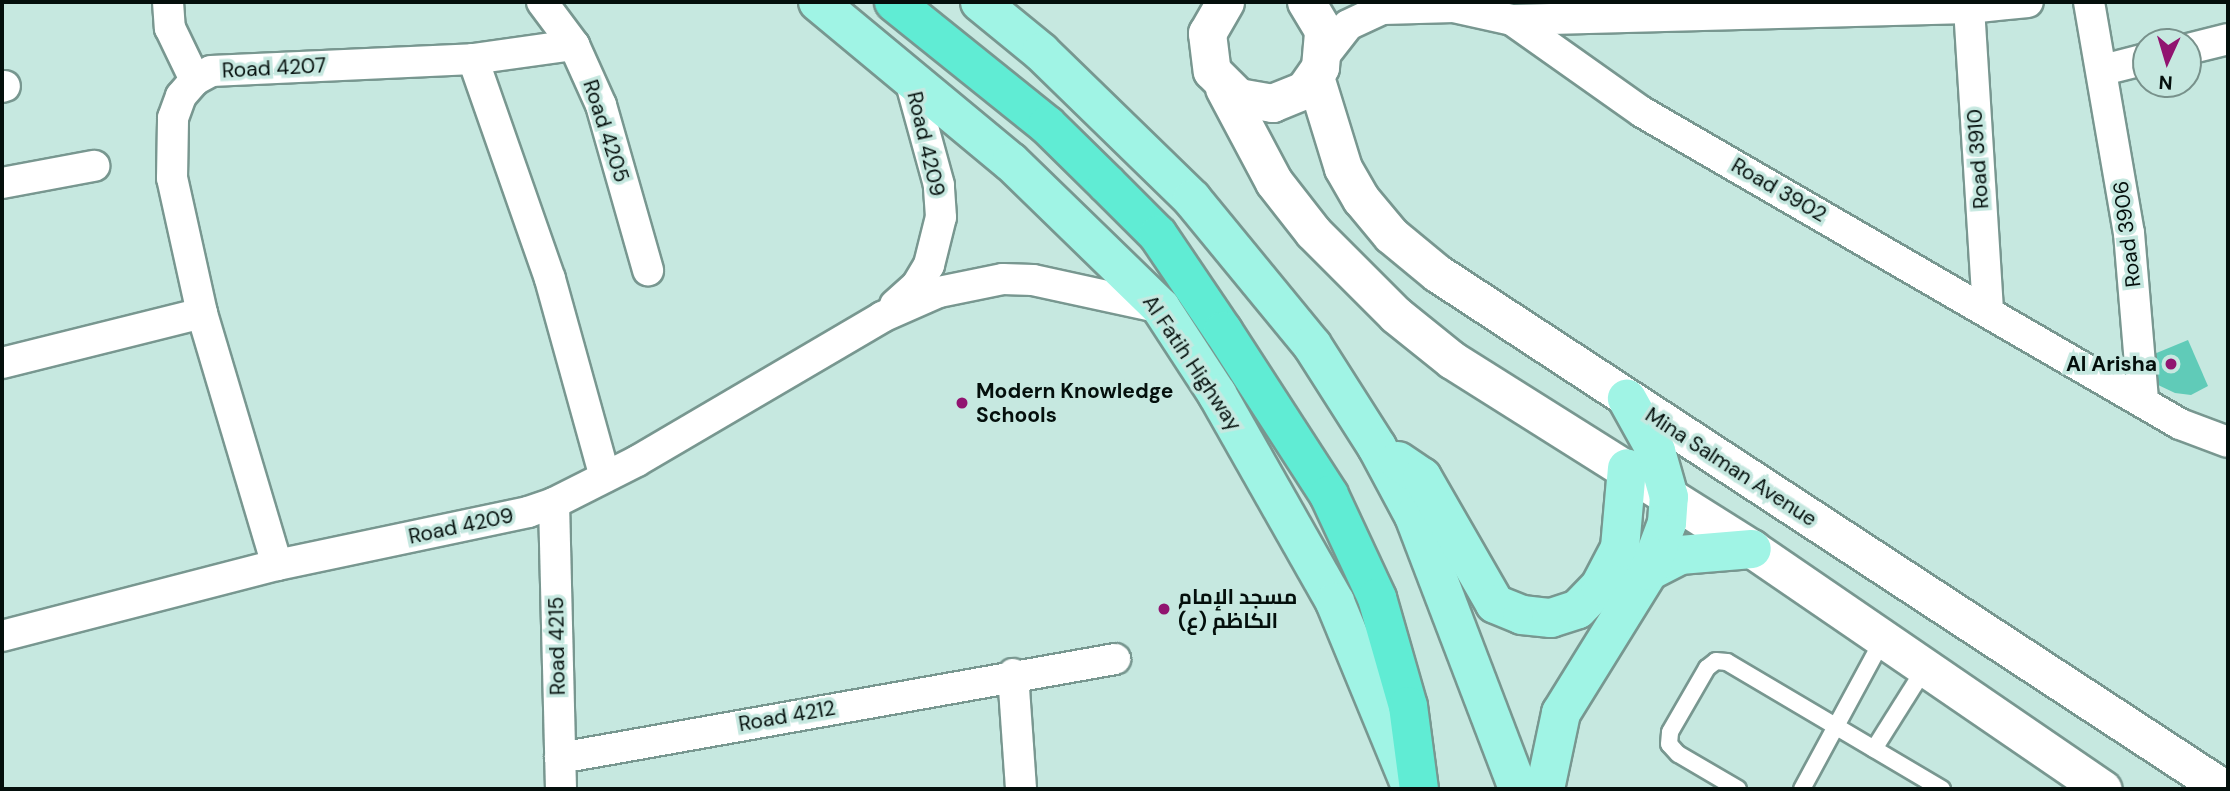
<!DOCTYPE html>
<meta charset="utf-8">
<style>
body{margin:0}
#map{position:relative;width:2230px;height:791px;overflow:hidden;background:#c6e8e0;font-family:"DM Sans",Cairo,sans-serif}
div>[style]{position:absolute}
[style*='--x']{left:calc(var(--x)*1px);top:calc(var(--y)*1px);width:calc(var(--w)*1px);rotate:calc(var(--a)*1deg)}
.building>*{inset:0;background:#60cbb8}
.roads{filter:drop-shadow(2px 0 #789790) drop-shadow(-2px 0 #789790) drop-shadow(0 2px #789790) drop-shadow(0 -2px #789790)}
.service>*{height:16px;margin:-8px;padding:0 8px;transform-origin:8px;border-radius:8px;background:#fff}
.minor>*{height:30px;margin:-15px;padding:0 15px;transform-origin:15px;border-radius:15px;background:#fff}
.tertiary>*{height:37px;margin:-18.5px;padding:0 18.5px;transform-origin:18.5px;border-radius:18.5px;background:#fff}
.primary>*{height:38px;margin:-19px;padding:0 19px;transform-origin:19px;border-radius:19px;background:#a0f4e5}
.motorway>*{height:38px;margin:-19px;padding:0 19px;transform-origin:19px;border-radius:19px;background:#60ecd4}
.dots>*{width:19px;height:19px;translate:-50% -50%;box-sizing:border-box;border:4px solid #c6e8e0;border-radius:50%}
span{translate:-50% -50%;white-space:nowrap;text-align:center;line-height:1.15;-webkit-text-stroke:7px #c6e8e0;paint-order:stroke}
.street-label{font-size:21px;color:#040f0c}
.poi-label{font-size:21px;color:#040f0c;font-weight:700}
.right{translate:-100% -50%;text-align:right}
.left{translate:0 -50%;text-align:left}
.frame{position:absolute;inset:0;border:4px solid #040f0c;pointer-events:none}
.north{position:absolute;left:2132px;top:28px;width:70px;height:70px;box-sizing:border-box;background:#c6e8e0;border:2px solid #78918b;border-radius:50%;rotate:184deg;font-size:19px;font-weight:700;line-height:28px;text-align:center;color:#040f0c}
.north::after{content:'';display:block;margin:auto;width:24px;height:32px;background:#911470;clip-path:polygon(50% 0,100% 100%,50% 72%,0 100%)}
</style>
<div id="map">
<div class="building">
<i style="clip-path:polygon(2188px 340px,2208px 386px,2191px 395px,2175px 393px,2156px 384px,2142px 359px)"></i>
</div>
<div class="roads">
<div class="service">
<i style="--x:1874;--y:749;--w:96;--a:-57.8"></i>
<i style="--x:1738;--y:789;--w:69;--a:-149.7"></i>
<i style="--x:1678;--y:754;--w:13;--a:-132"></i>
<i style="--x:1669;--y:744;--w:12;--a:-85"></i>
<i style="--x:1670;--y:732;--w:74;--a:-60"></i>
<i style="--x:1707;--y:668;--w:11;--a:-38"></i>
<i style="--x:1716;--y:661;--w:11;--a:5"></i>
<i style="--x:1727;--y:662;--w:250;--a:30.6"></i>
<i style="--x:1802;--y:789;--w:170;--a:-61.6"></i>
</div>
<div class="minor">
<i style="--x:168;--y:2;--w:26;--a:86"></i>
<i style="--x:170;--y:28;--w:58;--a:64.3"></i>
<i style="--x:542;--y:2;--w:54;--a:53.3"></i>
<i style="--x:574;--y:45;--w:66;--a:65.8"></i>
<i style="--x:601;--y:105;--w:172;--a:74.1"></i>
<i style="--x:2089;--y:2;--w:234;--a:80.2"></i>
<i style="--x:2129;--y:233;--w:167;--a:85.2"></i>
<i style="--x:1969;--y:8;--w:303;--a:86.4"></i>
<i style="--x:1512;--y:20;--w:457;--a:-1.5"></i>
<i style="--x:1969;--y:8;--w:59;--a:-5.8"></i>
<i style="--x:2188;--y:49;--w:41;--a:-14"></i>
<i style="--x:1324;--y:56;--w:39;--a:-52"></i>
<i style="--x:1348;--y:25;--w:38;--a:-25"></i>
<i style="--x:1383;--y:9;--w:71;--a:-1.6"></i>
<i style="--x:1454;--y:7;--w:59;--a:12.6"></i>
<i style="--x:1512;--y:20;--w:159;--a:35.3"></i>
<i style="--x:1642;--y:112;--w:622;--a:30.11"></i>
<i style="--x:2180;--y:424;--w:51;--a:20.6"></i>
<i style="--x:473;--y:59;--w:233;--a:70.7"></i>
<i style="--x:550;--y:279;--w:205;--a:74.5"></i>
<i style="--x:2103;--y:70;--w:44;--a:-14.3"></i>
<i style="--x:2;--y:87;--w:3;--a:-18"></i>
<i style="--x:2;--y:183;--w:94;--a:-10.5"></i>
<i style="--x:895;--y:305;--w:30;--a:-42"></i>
<i style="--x:917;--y:285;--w:23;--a:-59"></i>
<i style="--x:929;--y:265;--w:49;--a:-76"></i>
<i style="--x:941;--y:217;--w:32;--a:-94"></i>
<i style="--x:939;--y:185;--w:113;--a:-105.4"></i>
<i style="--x:2;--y:363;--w:206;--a:-14"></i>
<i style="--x:554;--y:503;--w:286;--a:88.6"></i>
<i style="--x:277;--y:565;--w:263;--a:-106.6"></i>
<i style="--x:202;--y:313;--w:138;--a:-102.5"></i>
<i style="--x:172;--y:178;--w:60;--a:-89"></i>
<i style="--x:173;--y:118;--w:23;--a:-70"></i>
<i style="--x:181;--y:96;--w:21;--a:-49"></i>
<i style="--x:195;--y:80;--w:18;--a:-29"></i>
<i style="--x:211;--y:71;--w:262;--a:-2.6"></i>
<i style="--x:473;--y:59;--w:102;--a:-7.9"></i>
<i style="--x:2;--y:636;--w:284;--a:-14.5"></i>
<i style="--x:277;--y:565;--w:257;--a:-11.9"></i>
<i style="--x:528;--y:512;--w:28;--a:-19"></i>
<i style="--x:554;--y:503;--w:93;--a:-26.8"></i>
<i style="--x:637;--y:461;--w:284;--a:-30.4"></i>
<i style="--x:882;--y:317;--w:62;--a:-23.7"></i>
<i style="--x:939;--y:292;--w:65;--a:-11.5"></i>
<i style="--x:1003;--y:279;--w:30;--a:2"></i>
<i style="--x:1033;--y:280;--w:131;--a:12.3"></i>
<i style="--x:1013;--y:674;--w:115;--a:86"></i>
<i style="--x:560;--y:758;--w:564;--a:-10.11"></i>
</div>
<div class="tertiary">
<i style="--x:1225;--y:2;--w:36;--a:120"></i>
<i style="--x:1207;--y:33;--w:38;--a:83"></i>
<i style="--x:1212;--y:71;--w:37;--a:45"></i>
<i style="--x:1238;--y:97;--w:35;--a:10"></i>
<i style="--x:1272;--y:103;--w:35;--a:-22"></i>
<i style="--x:1304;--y:90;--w:28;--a:-55"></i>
<i style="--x:1320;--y:67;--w:37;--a:-85"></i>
<i style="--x:1323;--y:30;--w:33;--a:-121"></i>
<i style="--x:1315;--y:77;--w:95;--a:72.9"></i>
<i style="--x:1343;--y:168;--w:36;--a:60"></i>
<i style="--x:1361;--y:199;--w:47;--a:50.2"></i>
<i style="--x:1391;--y:235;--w:60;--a:39.6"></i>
<i style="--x:1437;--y:273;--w:941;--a:33.25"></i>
<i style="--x:1224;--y:88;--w:106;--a:62"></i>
<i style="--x:1274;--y:182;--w:63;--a:52"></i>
<i style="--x:1313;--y:232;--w:117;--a:45"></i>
<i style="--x:1396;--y:315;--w:72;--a:38.8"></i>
<i style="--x:1452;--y:360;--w:355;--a:32.2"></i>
<i style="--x:1752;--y:549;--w:425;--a:34.4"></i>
</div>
<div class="primary">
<i style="--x:818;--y:2;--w:251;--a:39.7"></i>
<i style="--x:1011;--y:162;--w:209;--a:44.2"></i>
<i style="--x:1161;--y:308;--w:103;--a:56.9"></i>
<i style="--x:1217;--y:394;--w:239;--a:60.4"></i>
<i style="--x:1335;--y:602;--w:197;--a:67.6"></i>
<i style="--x:980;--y:2;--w:79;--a:39.3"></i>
<i style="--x:1041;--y:52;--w:211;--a:44.2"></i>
<i style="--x:1192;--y:199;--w:189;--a:50.6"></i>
<i style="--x:1312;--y:345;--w:121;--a:57.5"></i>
<i style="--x:1377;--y:447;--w:78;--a:61.8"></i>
<i style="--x:1414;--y:516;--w:292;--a:69.1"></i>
<i style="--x:1398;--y:461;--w:29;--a:34"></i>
<i style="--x:1422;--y:477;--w:146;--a:60.1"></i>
<i style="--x:1495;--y:604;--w:29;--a:22"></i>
<i style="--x:1522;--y:615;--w:29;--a:6"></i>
<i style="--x:1551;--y:618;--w:28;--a:-18"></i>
<i style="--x:1578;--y:609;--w:32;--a:-46"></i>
<i style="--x:1600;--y:586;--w:43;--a:-62.2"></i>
<i style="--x:1620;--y:548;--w:80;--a:-85"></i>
<i style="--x:1649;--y:571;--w:35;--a:-27"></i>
<i style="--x:1680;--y:555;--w:72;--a:-4.8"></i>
<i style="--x:1545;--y:789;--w:78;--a:-78.1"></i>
<i style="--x:1561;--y:713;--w:167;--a:-58.2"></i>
<i style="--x:1649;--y:571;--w:51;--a:-69.4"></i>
<i style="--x:1667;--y:523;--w:26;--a:-86"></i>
<i style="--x:1669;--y:497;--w:48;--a:-105.8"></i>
<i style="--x:1656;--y:451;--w:60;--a:-119.1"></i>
</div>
<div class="motorway">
<i style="--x:894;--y:2;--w:196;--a:38.8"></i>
<i style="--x:1047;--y:125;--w:84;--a:44.5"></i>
<i style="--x:1107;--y:184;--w:72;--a:45"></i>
<i style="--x:1158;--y:235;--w:116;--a:55.9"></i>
<i style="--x:1223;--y:331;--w:195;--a:57.1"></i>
<i style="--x:1329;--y:495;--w:114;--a:65"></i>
<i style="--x:1377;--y:598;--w:112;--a:74"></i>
<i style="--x:1408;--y:706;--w:84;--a:82.5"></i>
</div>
</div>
<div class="dots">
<i style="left:2171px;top:364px;background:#911470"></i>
<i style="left:962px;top:403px;background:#911470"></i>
<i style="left:1164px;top:609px;background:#911470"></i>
</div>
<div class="street-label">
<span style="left:274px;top:68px;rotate:-3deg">Road 4207</span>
<span style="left:606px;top:131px;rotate:72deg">Road 4205</span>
<span style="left:926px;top:144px;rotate:77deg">Road 4209</span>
<span style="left:1978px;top:159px;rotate:-94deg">Road 3910</span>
<span style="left:1779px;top:190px;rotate:30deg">Road 3902</span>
<span style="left:2127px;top:234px;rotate:-97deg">Road 3906</span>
<span style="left:1192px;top:363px;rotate:56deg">Al Fatih Highway</span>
<span style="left:1731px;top:467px;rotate:33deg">Mina Salman Avenue</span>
<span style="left:461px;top:526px;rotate:-12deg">Road 4209</span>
<span style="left:557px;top:646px;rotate:-91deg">Road 4215</span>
<span style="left:787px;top:716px;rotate:-10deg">Road 4212</span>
</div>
<div class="poi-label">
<span class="right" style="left:2157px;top:364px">Al Arisha</span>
<span class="left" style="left:976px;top:403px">Modern Knowledge<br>Schools</span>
<span class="left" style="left:1178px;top:609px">مسجد الإمام<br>الكاظم (ع)</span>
</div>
<div class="frame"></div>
<div class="north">N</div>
</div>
